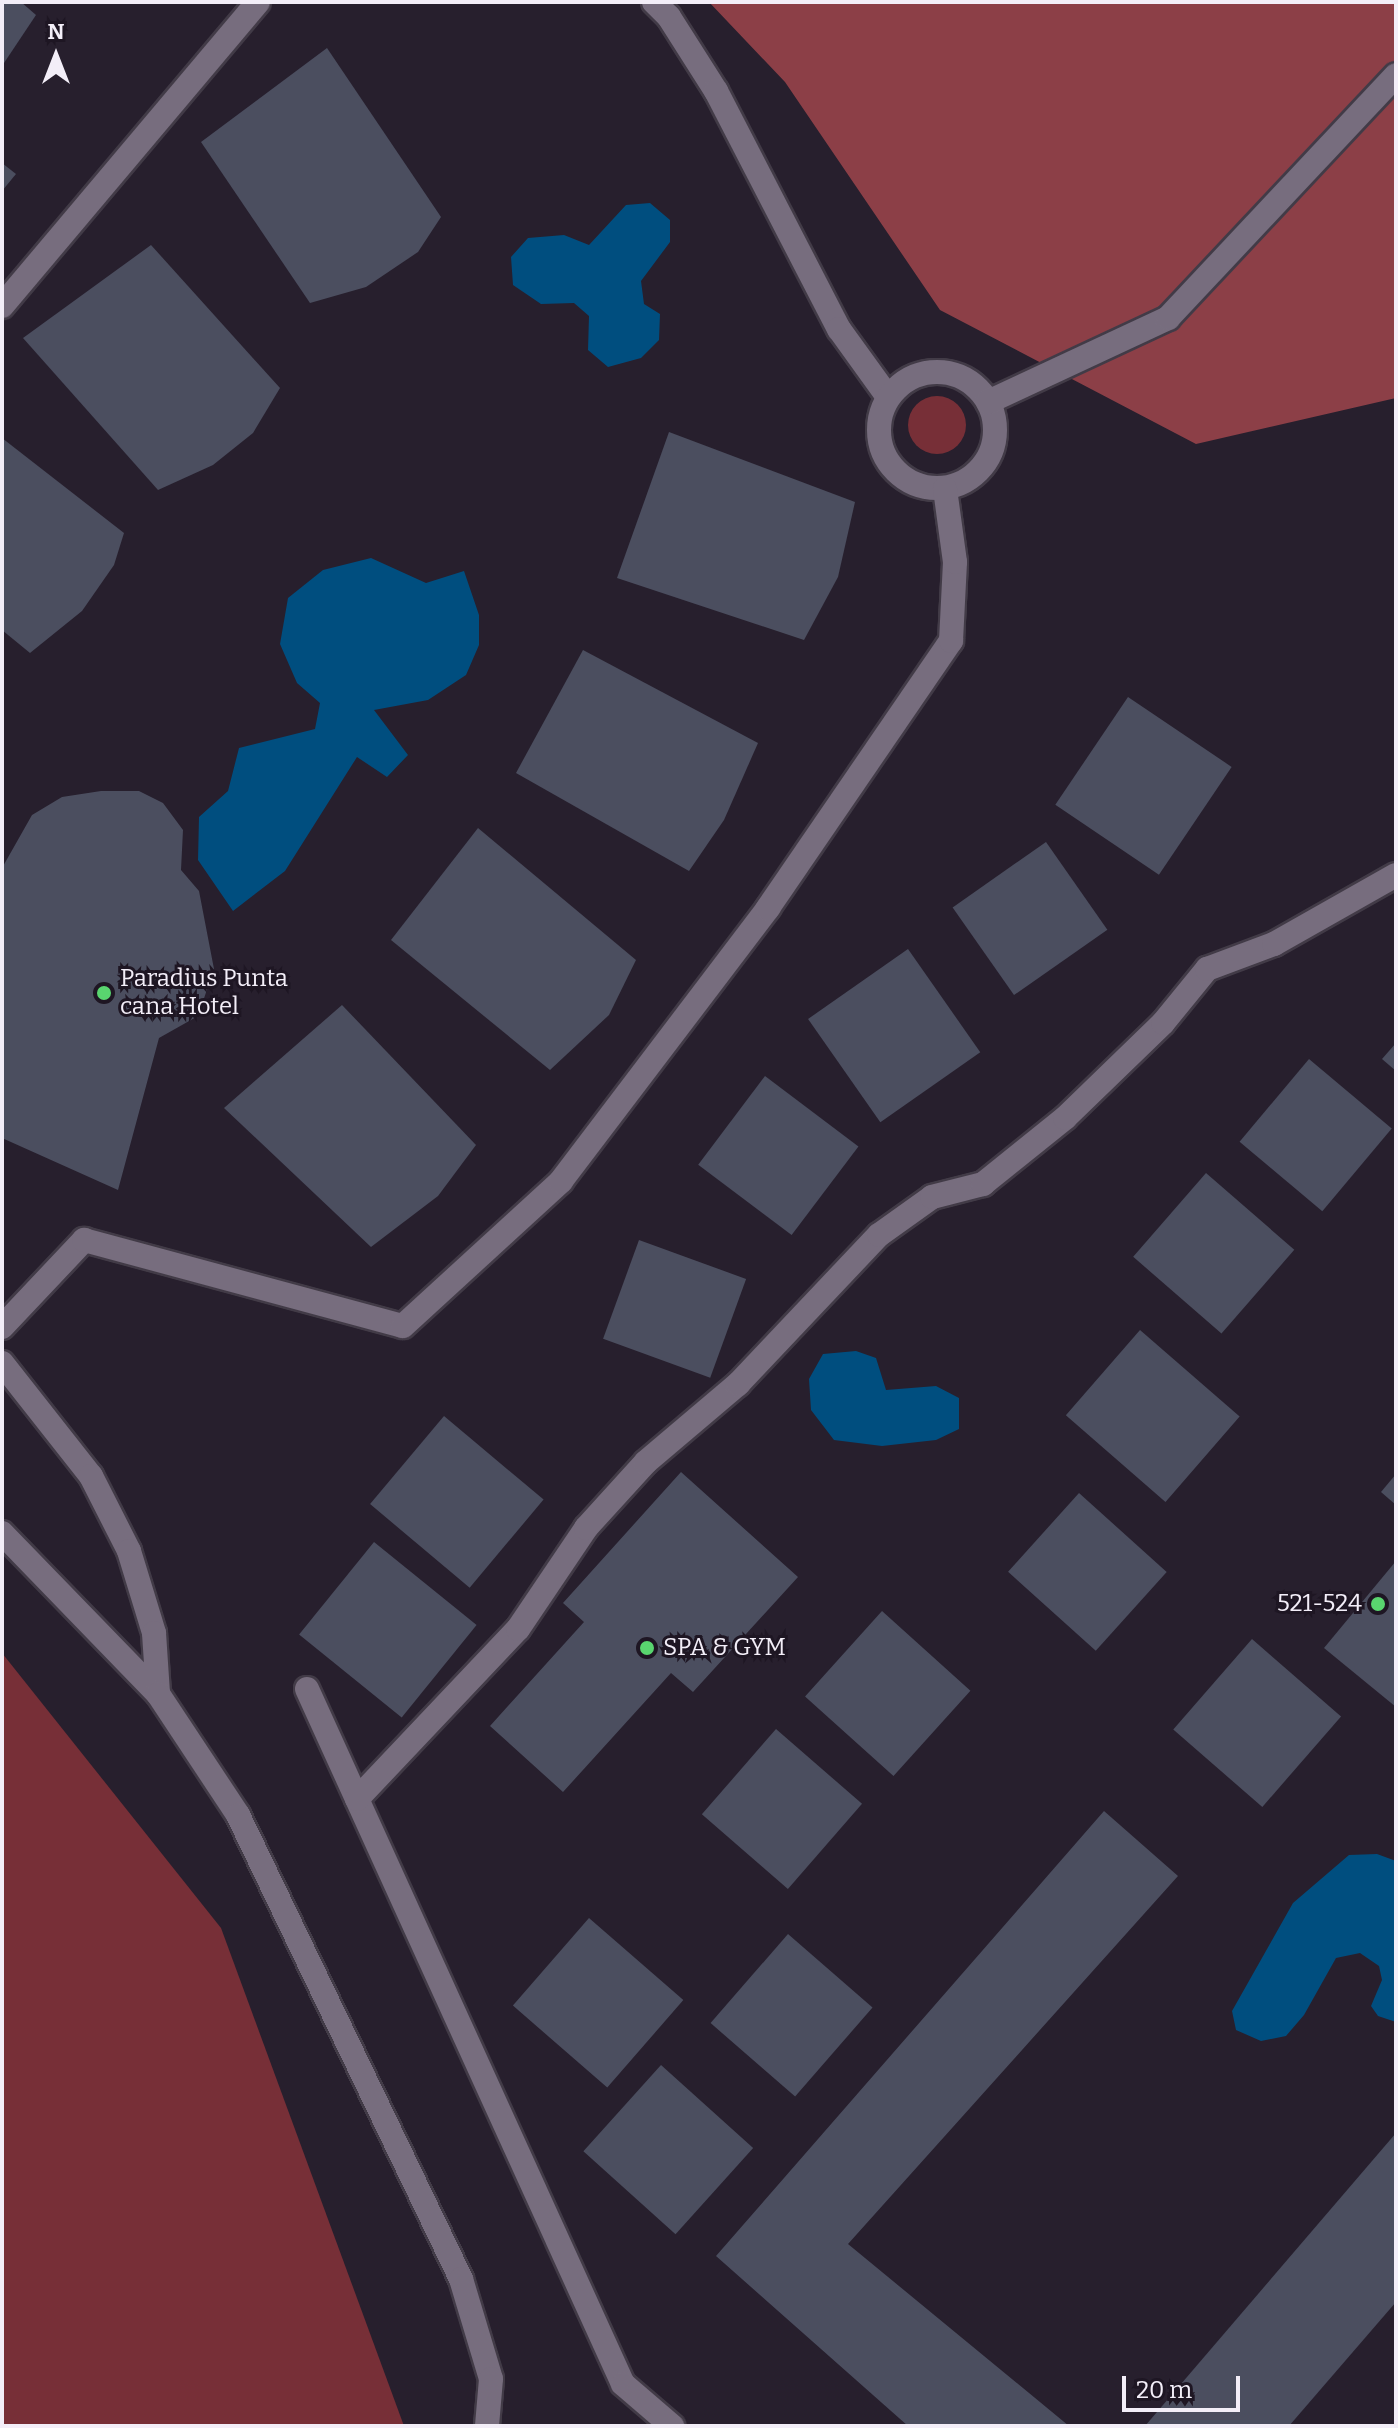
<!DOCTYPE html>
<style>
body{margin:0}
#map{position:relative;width:1398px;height:2428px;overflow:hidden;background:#271f2d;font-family:Bitter,serif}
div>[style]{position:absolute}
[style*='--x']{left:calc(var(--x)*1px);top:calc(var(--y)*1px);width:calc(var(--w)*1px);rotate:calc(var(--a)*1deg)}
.green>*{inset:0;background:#772f37}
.round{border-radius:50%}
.forest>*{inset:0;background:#8c3f47}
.water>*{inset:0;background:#004e7f}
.building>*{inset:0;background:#4b4e5f;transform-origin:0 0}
.roads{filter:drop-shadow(2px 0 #423b47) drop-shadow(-2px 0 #423b47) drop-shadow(0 2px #423b47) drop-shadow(0 -2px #423b47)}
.minor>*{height:24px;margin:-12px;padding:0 12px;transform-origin:12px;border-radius:12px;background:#776d7e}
.minor>.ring{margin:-12px;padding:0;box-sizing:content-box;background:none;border:24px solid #776d7e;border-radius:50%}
.dots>*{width:22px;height:22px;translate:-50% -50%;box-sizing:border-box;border:4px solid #1e1623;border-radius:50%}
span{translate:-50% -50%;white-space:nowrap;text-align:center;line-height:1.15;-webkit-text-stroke:6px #1e1623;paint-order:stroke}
.poi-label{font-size:24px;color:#f3eef8}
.left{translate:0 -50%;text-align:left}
.right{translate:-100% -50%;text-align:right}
.frame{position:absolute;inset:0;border:4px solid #f3eef8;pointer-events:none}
.north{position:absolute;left:16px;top:16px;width:80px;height:80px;-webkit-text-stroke:6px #1e1623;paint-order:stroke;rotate:0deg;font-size:22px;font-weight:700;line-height:32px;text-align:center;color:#f3eef8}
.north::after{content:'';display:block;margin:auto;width:28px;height:36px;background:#f3eef8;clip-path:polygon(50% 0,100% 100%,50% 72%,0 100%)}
.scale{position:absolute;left:1122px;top:2376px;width:118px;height:36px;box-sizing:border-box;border:4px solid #f3eef8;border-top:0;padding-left:10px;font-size:24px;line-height:28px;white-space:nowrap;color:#f3eef8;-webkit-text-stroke:6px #1e1623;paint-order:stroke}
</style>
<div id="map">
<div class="green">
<i class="round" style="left:908px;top:396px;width:58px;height:58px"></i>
<i style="clip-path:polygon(2px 1653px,221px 1928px,404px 2426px,2px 2426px)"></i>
</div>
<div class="forest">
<i style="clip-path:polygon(709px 2px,1396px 2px,1396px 398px,1196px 444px,940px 310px,785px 82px)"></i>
</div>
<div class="water">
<i style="clip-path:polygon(650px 203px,670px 220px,670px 242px,641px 281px,644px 304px,660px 314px,659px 340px,641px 358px,608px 367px,588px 350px,589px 316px,574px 303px,541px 304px,513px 285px,511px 257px,528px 238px,564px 235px,589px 245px,626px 205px)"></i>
<i style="clip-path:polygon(371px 558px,426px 583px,464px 571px,479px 615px,479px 645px,466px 675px,428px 700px,374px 710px,408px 755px,387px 777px,357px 757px,285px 871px,233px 911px,198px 860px,199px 817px,228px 791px,239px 748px,315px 729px,320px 703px,297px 683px,280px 644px,288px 598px,323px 570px)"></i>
<i style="clip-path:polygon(856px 1351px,876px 1358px,886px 1390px,936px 1386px,959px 1398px,959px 1429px,936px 1440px,882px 1446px,834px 1440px,811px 1410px,809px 1379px,823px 1354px)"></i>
<i style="clip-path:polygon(1377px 1854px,1396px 1861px,1396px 2022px,1378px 2016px,1371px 2006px,1382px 1980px,1379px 1966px,1360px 1953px,1336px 1958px,1304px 2015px,1286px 2036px,1261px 2041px,1236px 2030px,1232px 2011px,1293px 1903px,1349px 1855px)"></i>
</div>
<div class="building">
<i style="clip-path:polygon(2px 2px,21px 2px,36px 15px,2px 66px)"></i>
<i style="clip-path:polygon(327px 48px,441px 217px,418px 252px,366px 287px,310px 303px,201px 142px)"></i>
<i style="clip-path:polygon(2px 163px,16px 174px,2px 191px)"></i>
<i style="clip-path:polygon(151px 245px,280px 388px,253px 433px,213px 465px,158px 490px,23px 338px)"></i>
<i style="clip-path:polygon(669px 432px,855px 502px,838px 577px,804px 640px,617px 578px)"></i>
<i style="clip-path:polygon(2px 438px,124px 533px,114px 565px,82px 611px,30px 653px,2px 630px)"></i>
<i style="clip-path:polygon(583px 650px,758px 743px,724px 820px,689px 871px,516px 773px)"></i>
<i style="left:1128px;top:697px;width:125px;height:130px;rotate:34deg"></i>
<i style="clip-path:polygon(101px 791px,139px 791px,163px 803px,183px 830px,181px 870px,199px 891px,214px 969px,198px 1016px,159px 1038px,118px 1190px,2px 1138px,2px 868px,32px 815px,62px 797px)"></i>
<i style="clip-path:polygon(478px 828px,636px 960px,609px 1015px,550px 1070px,391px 940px)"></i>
<i style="left:1046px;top:842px;width:107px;height:114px;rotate:55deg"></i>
<i style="left:908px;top:949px;width:126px;height:122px;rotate:55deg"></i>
<i style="clip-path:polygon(342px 1005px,476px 1145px,438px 1196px,371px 1247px,224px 1108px)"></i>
<i style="clip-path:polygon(1396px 1043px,1396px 1071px,1382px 1059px)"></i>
<i style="left:1309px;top:1059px;width:108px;height:108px;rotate:40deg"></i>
<i style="left:765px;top:1076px;width:117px;height:111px;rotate:37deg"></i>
<i style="left:1206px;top:1173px;width:117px;height:111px;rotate:41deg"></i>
<i style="left:639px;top:1240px;width:114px;height:105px;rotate:20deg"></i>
<i style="left:1140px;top:1330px;width:132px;height:113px;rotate:41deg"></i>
<i style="left:444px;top:1416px;width:130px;height:115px;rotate:40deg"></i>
<i style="clip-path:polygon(681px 1472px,798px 1577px,693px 1692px,671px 1673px,563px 1792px,490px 1726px,584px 1622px,563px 1603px)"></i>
<i style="clip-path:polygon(1396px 1474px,1396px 1505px,1381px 1492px)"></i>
<i style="left:1079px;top:1493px;width:118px;height:106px;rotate:42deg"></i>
<i style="left:374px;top:1542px;width:132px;height:119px;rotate:39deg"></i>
<i style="clip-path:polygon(1396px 1561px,1396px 1707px,1324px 1648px)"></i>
<i style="left:882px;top:1611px;width:119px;height:115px;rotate:42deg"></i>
<i style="left:1252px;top:1639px;width:118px;height:120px;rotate:41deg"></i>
<i style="left:776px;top:1729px;width:114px;height:113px;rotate:41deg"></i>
<i style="clip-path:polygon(1104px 1811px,1178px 1876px,848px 2244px,1069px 2426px,908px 2426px,716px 2256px)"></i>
<i style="left:589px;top:1918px;width:125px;height:116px;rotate:41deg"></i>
<i style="left:788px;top:1934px;width:112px;height:118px;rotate:41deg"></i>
<i style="left:661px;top:2065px;width:124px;height:116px;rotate:42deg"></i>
<i style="clip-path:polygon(1396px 2133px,1396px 2302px,1289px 2426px,1145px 2426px)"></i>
</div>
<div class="roads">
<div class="minor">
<i style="--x:654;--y:2;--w:21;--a:45"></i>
<i style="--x:669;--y:17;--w:88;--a:57.6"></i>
<i style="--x:716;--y:91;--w:268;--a:62.7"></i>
<i style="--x:839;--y:329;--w:84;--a:54.2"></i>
<i style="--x:2;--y:306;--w:397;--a:-49.9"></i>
<i class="ring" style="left:879px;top:372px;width:92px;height:92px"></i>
<i style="--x:988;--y:402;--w:199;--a:-25"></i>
<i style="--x:1168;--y:318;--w:333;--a:-46.8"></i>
<i style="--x:2;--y:1327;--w:120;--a:-46.7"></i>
<i style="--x:84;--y:1240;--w:330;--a:15.1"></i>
<i style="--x:403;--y:1326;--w:214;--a:-42.5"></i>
<i style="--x:561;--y:1181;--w:343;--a:-52.8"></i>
<i style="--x:768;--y:908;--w:324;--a:-55.6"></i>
<i style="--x:951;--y:641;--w:79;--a:-87.1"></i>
<i style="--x:955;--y:562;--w:74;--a:-97.8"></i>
<i style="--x:2;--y:1363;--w:144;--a:51.8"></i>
<i style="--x:91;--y:1476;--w:84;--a:63.1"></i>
<i style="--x:129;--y:1551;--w:86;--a:73"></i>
<i style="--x:154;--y:1633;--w:61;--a:86.2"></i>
<i style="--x:2;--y:1533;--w:224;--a:45.9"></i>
<i style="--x:158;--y:1694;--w:145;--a:56.5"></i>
<i style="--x:238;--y:1815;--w:515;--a:64.33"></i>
<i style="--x:461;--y:2279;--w:104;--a:73.3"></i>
<i style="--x:491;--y:2379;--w:47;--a:94.9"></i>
<i style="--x:307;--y:1689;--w:763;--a:65.55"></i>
<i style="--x:623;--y:2384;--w:65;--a:40.6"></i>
<i style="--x:357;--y:1799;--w:234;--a:-46.6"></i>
<i style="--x:518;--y:1629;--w:122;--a:-56"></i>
<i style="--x:586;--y:1528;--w:89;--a:-47.7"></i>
<i style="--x:646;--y:1462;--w:121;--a:-40.3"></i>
<i style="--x:738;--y:1384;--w:205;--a:-46.6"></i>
<i style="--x:879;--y:1235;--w:65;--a:-35.6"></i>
<i style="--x:932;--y:1197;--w:53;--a:-14.3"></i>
<i style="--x:983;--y:1184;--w:105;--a:-38.8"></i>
<i style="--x:1065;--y:1118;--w:136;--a:-44.1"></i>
<i style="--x:1163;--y:1023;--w:70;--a:-50.8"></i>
<i style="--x:1207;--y:969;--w:72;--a:-20.5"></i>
<i style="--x:1274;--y:944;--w:140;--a:-29.5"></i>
</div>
</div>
<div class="dots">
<i style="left:104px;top:993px;background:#59d56f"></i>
<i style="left:1378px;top:1604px;background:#59d56f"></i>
<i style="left:647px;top:1648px;background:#59d56f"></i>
</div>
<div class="poi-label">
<span class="left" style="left:120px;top:993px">Paradius Punta<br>cana Hotel</span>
<span class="right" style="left:1362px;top:1604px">521-524</span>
<span class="left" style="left:663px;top:1648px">SPA &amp; GYM</span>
</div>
<div class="frame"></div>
<div class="north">N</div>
<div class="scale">20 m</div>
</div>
